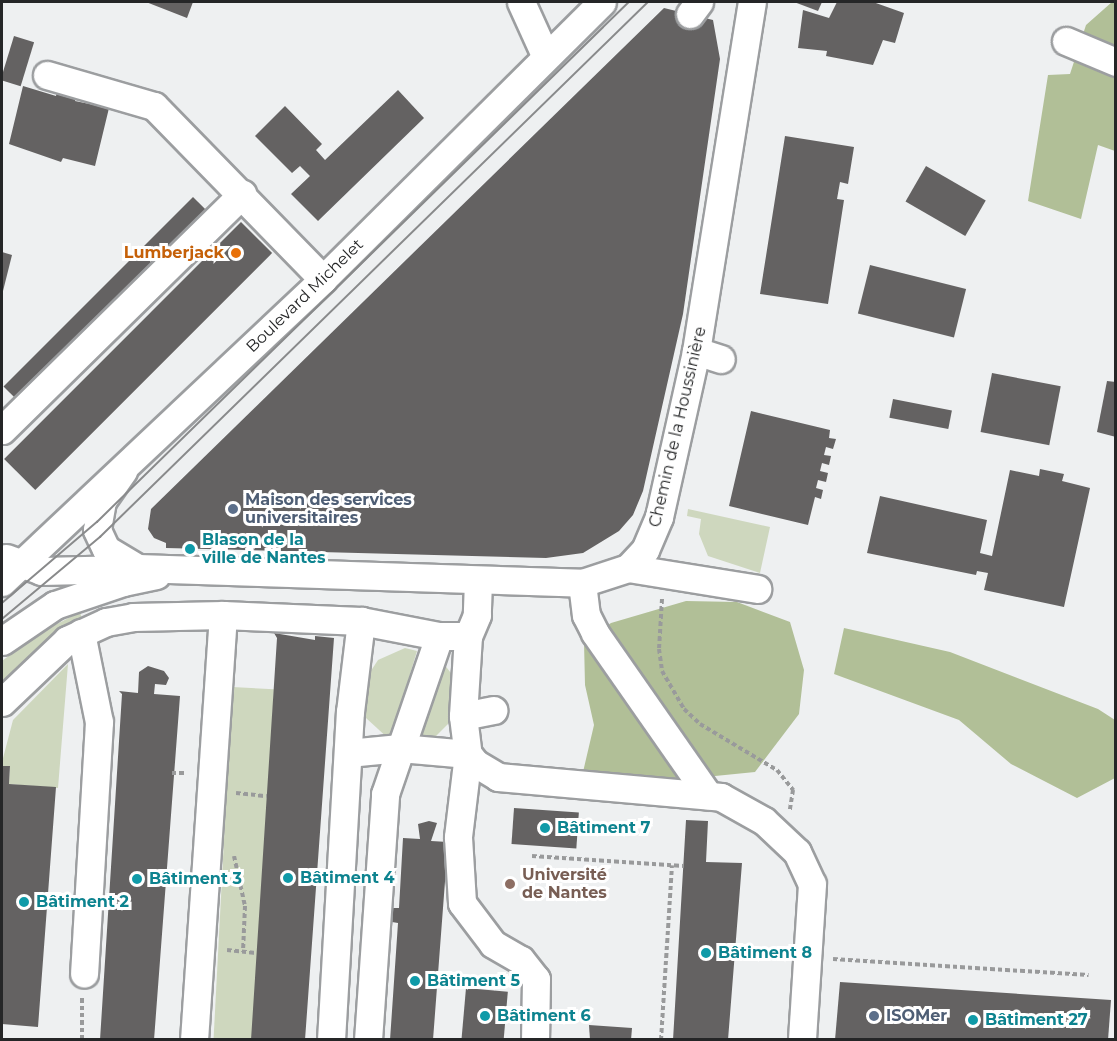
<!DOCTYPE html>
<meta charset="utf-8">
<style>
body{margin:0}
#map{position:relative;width:1117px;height:1041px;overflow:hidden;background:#eef0f1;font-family:Montserrat,sans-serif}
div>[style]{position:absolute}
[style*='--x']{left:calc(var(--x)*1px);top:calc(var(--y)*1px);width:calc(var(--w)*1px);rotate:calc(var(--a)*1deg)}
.green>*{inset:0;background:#ced7be;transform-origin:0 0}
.forest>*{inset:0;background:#b1bf97}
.building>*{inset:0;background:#646262;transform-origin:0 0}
.path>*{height:4px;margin-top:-2px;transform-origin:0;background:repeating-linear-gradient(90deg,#999a9b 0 4.5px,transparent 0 7.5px)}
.roads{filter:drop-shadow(2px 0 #9c9ea0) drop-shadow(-2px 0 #9c9ea0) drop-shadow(0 2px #9c9ea0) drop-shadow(0 -2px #9c9ea0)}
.minor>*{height:27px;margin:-13.5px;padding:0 13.5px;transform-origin:13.5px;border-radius:13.5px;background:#fff}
.tram>*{height:1.5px;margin:-0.75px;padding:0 0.75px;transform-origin:0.75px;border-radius:0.75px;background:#898a8b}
.dots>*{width:16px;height:16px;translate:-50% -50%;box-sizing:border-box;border:3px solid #fff;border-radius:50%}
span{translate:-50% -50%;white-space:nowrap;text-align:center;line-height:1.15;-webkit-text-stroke:6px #fff;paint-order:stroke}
.food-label{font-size:16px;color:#c56008;font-weight:700}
.right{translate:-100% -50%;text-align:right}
.street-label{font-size:16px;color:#252627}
.service-label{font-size:16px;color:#4e5e75;font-weight:700}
.left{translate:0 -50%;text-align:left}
.culture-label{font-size:16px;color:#0d838f;font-weight:700}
.education-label{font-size:16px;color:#785e54;font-weight:700}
.frame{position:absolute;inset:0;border:3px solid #252627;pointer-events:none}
</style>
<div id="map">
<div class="green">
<i style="clip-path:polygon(688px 509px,770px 527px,760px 573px,708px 556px,699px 534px,701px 519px,687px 516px)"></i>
<i style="clip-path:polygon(80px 612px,82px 619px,2px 686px,2px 661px,36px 635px)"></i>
<i style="clip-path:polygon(405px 648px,417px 651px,390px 740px,366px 718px,361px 701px,365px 680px,378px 660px)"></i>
<i style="clip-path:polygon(440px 659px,454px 677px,454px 718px,432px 740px,410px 744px)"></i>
<i style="clip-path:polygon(68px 664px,58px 788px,9px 784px,10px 767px,2px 766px,2px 762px,13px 720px)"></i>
<i style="left:232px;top:687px;width:42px;height:354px;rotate:3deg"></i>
</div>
<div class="forest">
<i style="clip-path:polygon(1112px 2px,1115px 2px,1115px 151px,1098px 145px,1081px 219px,1028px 201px,1048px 75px,1070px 74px,1086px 25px)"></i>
<i style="clip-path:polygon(686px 601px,737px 602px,790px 622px,804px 670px,799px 714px,755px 772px,675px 780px,583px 772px,594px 725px,585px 685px,584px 642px,611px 623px)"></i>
<i style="clip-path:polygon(844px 628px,950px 652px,1098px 709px,1115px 720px,1115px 778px,1077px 798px,1011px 764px,959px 720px,834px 674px)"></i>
</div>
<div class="building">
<i style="clip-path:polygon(146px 2px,193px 2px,187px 18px)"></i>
<i style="clip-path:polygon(794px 2px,822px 2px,818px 11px)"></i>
<i style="clip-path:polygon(837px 2px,873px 2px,904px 13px,895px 43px,883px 40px,873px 65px,826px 56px,827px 51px,798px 48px,803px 10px,829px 18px)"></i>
<i style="clip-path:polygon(664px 8px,713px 20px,720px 59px,683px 314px,643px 491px,633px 515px,619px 531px,583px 553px,546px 558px,166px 548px,166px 543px,154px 538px,148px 529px,151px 509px)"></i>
<i style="left:14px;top:36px;width:21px;height:46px;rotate:17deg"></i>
<i style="clip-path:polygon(23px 86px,56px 96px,57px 91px,76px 96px,75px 101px,109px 108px,95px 166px,63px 158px,61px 162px,9px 144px)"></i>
<i style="clip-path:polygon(398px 90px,424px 118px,318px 221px,291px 194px,310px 176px,300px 166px,292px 173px,255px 136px,285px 106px,322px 144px,316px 150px,325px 160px)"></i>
<i style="clip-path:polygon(785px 136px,854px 147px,848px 184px,840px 182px,837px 199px,844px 200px,828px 304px,760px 294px)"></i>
<i style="left:926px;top:166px;width:69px;height:41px;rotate:30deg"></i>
<i style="left:193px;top:197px;width:21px;height:268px;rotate:45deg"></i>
<i style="left:241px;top:222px;width:44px;height:335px;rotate:45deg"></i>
<i style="clip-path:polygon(2px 252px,12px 255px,2px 295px)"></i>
<i style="left:870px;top:265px;width:99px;height:50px;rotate:14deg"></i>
<i style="left:992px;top:373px;width:70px;height:60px;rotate:11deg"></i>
<i style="clip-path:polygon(1107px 381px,1116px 382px,1116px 437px,1097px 432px)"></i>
<i style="left:893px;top:399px;width:60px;height:19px;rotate:11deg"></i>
<i style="clip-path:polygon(751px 411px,830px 430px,829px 438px,836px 439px,833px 449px,826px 447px,824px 455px,831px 456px,829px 465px,822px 463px,820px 471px,828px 473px,826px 482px,818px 480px,816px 488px,823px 490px,821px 499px,815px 497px,808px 525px,729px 506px)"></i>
<i style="clip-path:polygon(1040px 469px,1064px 474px,1062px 481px,1090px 488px,1064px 607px,984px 590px,988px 573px,977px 571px,976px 575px,867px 553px,880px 496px,987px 520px,980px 553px,992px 556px,1010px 470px,1039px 476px)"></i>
<i style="clip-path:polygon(274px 633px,315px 640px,315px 636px,334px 638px,305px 1040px,251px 1040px,277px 638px)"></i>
<i style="clip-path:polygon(148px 666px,164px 671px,169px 678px,166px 685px,155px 684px,154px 694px,180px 696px,154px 1040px,100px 1040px,122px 694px,119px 691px,138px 693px,139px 672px)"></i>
<i style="clip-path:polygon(2px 766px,10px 766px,9px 784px,56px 787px,38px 1027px,2px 1024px)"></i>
<i style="left:514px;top:808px;width:65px;height:36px;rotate:4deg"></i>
<i style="clip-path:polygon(686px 820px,708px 821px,706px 862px,742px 863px,728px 1040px,673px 1040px)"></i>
<i style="clip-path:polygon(429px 821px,437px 823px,431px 841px,448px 842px,433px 1040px,390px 1040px,398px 923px,392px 922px,393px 908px,399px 908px,403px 838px,420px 839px,418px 824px)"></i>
<i style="clip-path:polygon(840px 982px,1111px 1000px,1108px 1040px,835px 1040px)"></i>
<i style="left:466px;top:988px;width:42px;height:52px;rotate:5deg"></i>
<i style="clip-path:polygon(589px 1025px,632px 1028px,631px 1040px,590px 1040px)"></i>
</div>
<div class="path">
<i style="--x:662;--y:599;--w:50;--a:93.4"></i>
<i style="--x:659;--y:649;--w:22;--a:82"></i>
<i style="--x:662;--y:671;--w:44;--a:59.9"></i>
<i style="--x:684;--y:709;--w:22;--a:43"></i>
<i style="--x:700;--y:724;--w:90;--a:30.9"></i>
<i style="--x:777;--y:770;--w:26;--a:51"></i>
<i style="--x:793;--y:790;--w:20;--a:99"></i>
<i style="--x:172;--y:773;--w:15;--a:0"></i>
<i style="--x:236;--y:793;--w:31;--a:6"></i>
<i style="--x:234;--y:856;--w:51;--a:77.6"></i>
<i style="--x:245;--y:906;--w:46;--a:92.5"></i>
<i style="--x:532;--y:856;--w:152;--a:3.8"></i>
<i style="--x:227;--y:950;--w:29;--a:6"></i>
<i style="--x:833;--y:959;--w:256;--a:3.6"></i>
<i style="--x:82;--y:998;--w:42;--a:90"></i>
<i style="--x:661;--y:1040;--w:175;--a:-86.4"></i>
</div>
<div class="roads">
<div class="minor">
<i style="--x:521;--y:2;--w:60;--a:65.6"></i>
<i style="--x:690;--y:14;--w:15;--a:-53"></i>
<i style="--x:1066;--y:41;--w:54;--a:22.8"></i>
<i style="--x:47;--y:75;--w:111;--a:16.2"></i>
<i style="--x:154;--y:106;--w:242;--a:45.7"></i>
<i style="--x:696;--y:351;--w:26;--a:18"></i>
<i style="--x:2;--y:430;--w:337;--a:-44.5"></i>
<i style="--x:123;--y:471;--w:37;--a:125"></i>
<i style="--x:102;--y:501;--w:29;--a:100"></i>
<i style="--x:97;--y:530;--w:21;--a:65"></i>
<i style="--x:106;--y:549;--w:37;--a:31"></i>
<i style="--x:138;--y:568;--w:444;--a:1.9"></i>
<i style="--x:582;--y:583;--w:48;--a:-18.1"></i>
<i style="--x:628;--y:568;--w:25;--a:-47"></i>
<i style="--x:645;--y:550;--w:36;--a:-67"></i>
<i style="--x:659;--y:517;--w:170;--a:-77.4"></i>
<i style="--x:696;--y:351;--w:353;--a:-80.9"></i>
<i style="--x:6;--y:558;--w:37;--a:20"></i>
<i style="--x:41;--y:571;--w:87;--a:-1.3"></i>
<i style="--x:628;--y:568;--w:131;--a:9.2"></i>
<i style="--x:478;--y:580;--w:35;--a:92"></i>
<i style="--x:477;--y:615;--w:23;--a:113"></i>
<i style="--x:468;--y:636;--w:80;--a:93.6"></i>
<i style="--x:463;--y:716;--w:38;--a:83"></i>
<i style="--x:468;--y:754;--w:11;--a:52"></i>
<i style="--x:475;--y:763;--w:27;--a:31"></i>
<i style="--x:498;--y:777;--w:224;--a:5.1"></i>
<i style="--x:721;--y:797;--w:49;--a:29.2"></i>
<i style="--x:764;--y:821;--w:45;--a:43.2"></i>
<i style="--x:797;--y:852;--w:35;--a:65"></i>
<i style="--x:812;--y:884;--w:156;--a:93.7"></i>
<i style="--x:2;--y:582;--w:441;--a:-43.3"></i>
<i style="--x:323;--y:279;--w:393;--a:-44.8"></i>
<i style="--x:582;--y:583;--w:32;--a:83"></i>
<i style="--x:586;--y:615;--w:20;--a:63"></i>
<i style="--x:595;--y:633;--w:198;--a:55.1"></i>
<i style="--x:81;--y:633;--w:91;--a:78.6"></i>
<i style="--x:99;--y:722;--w:252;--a:93.4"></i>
<i style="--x:2;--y:641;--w:64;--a:-34.2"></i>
<i style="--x:55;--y:605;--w:72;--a:-18.7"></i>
<i style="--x:123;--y:582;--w:34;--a:-12"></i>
<i style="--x:2;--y:702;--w:90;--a:-43.6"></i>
<i style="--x:67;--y:640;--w:43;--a:-24.8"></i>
<i style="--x:106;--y:622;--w:27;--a:-10"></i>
<i style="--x:133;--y:617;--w:90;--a:-1.3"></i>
<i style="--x:223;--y:615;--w:138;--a:2.5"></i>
<i style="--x:361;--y:621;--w:79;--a:10.9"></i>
<i style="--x:439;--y:636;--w:29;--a:0"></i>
<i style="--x:463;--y:716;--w:31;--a:-11"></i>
<i style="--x:348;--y:753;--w:52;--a:-5.5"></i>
<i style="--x:400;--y:748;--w:68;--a:5"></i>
<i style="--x:468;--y:754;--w:84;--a:96.9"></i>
<i style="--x:458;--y:837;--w:66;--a:86.5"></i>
<i style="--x:462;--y:903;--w:51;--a:52.9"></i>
<i style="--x:493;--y:944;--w:32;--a:30"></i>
<i style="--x:521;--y:960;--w:24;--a:52"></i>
<i style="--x:536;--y:979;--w:61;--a:90.9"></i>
<i style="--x:194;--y:1040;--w:426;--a:-86.1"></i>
<i style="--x:331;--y:1040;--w:329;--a:-86.7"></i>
<i style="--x:350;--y:712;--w:92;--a:-83.1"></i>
<i style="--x:368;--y:1040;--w:247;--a:-86"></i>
<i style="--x:385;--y:794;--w:167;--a:-71.1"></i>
</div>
</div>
<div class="tram">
<i style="--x:2;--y:603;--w:125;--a:-40.5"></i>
<i style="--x:97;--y:522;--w:744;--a:-44.35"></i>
<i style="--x:2;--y:619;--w:128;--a:-39.9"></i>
<i style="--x:100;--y:537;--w:766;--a:-44.31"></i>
</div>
<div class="dots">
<i style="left:236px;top:253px;background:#e8710a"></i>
<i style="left:233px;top:509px;background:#5c6f8a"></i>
<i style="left:190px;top:549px;background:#0f9aa8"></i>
<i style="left:545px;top:828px;background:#0f9aa8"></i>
<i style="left:288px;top:878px;background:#0f9aa8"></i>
<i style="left:137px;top:879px;background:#0f9aa8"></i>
<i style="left:510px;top:884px;background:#8d6e63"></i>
<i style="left:24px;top:902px;background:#0f9aa8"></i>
<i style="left:706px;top:953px;background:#0f9aa8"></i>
<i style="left:415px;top:981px;background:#0f9aa8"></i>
<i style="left:485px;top:1016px;background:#0f9aa8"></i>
<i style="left:874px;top:1016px;background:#5c6f8a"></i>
<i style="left:973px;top:1020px;background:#0f9aa8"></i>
</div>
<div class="food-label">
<span class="right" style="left:224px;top:253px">Lumberjack</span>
</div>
<div class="street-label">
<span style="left:305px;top:296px;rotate:-44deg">Boulevard Michelet</span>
<span style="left:678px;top:427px;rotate:-77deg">Chemin de la Houssinière</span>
</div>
<div class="service-label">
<span class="left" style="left:245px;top:509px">Maison des services<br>universitaires</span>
<span class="left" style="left:886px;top:1016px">ISOMer</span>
</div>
<div class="culture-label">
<span class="left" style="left:202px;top:549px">Blason de la<br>ville de Nantes</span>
<span class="left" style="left:557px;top:828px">Bâtiment 7</span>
<span class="left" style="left:300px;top:878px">Bâtiment 4</span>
<span class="left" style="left:149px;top:879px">Bâtiment 3</span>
<span class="left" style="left:36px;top:902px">Bâtiment 2</span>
<span class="left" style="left:718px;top:953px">Bâtiment 8</span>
<span class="left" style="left:427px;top:981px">Bâtiment 5</span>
<span class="left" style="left:497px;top:1016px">Bâtiment 6</span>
<span class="left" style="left:985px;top:1020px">Bâtiment 27</span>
</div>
<div class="education-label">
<span class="left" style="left:522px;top:884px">Université<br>de Nantes</span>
</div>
<div class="frame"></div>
</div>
